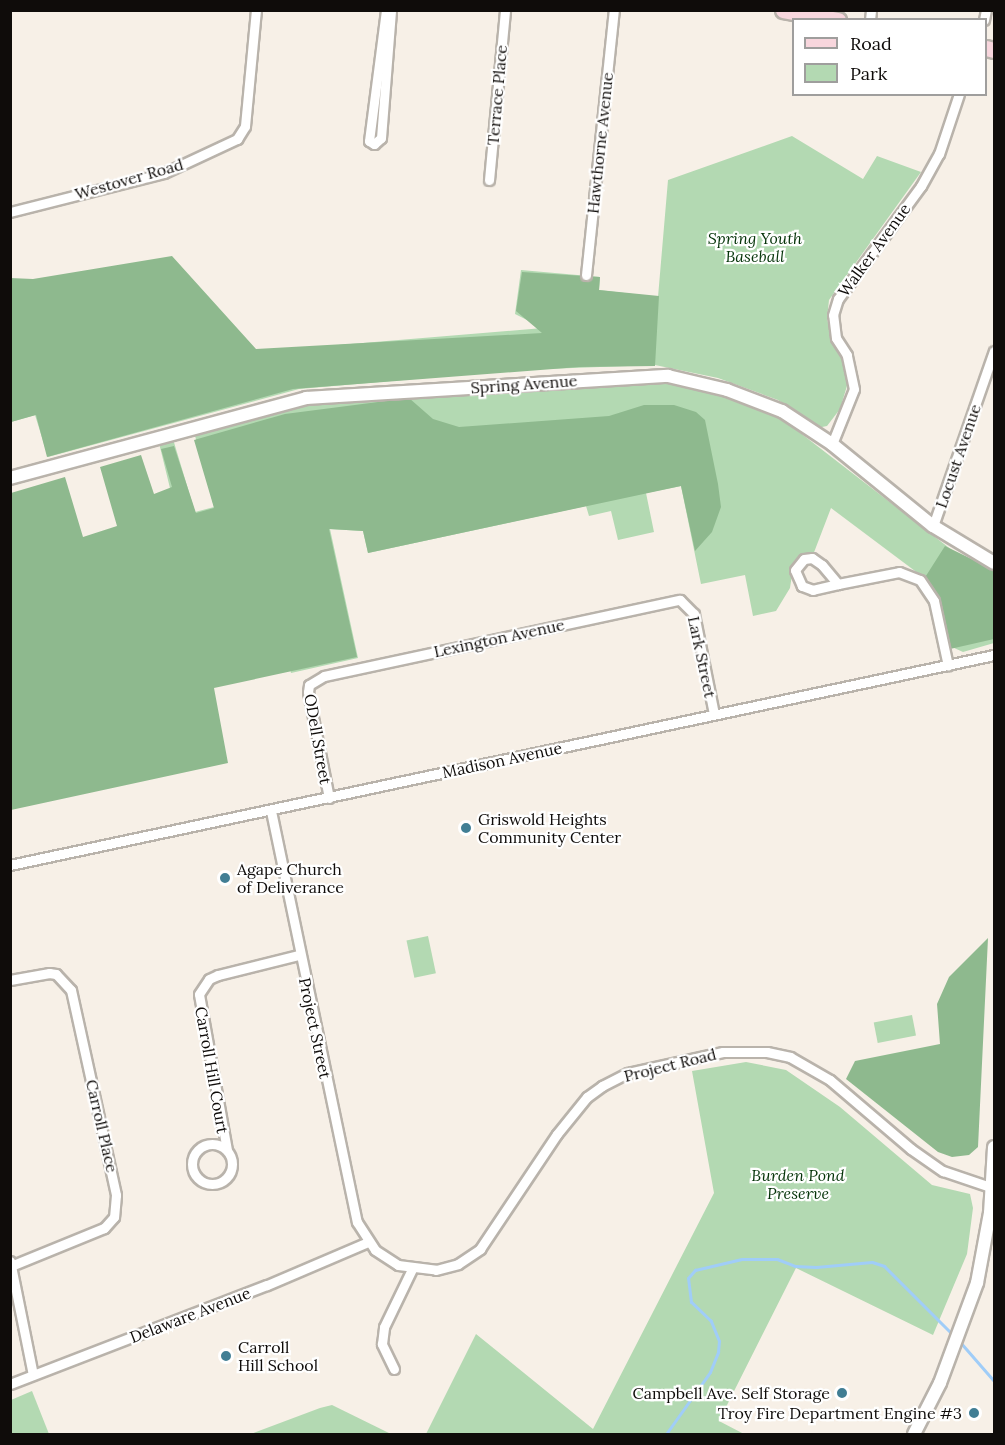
<!DOCTYPE html>
<style>
body{margin:0}
#map{position:relative;width:1005px;height:1445px;overflow:hidden;background:#f7f0e7;font-family:Lora,serif}
div>[style]{position:absolute}
[style*='--x']{left:calc(var(--x)*1px);top:calc(var(--y)*1px);width:calc(var(--w)*1px);rotate:calc(var(--a)*1deg)}
.green>*{inset:0;background:#b3d9b2;transform-origin:0 0}
.forest>*{inset:0;background:#8eb98e}
.stream>*{height:3px;margin:-1.5px;padding:0 1.5px;transform-origin:1.5px;border-radius:1.5px;background:#a0cdf8}
.roads{filter:drop-shadow(2px 0 #b9b3ab) drop-shadow(-2px 0 #b9b3ab) drop-shadow(0 2px #b9b3ab) drop-shadow(0 -2px #b9b3ab)}
.minor>*{height:9px;margin:-4.5px;padding:0 4.5px;transform-origin:4.5px;border-radius:4.5px;background:#fff}
.minor>.ring{margin:-4.5px;padding:0;box-sizing:content-box;background:none;border:9px solid #fff;border-radius:50%}
.tertiary>*{height:12px;margin:-6px;padding:0 6px;transform-origin:6px;border-radius:6px;background:#fff}
.primary>*{height:15px;margin:-7.5px;padding:0 7.5px;transform-origin:7.5px;border-radius:7.5px;background:#f8d6dd}
.dots>*{width:16px;height:16px;translate:-50% -50%;box-sizing:border-box;border:3px solid #fff;border-radius:50%}
span{translate:-50% -50%;white-space:nowrap;text-align:center;line-height:1.15;-webkit-text-stroke:4.5px #fff;paint-order:stroke}
.street-label{font-size:16px;color:#0f0c0a}
.park-label{font-size:16px;color:#043308;font-style:italic}
.poi-label{font-size:16px;color:#0f0c0a}
.left{translate:0 -50%;text-align:left}
.right{translate:-100% -50%;text-align:right}
.frame{position:absolute;inset:0;border:12px solid #0f0c0a;pointer-events:none}
.legend{position:absolute;left:792px;top:18px;width:195px;height:78px;box-sizing:border-box;background:#fff;border:2px solid #9f9e9d;margin:0;padding:8px 10px;list-style:none;font-size:18px;color:#0f0c0a}
.legend li{display:flex;align-items:center;gap:12px;height:30px}
.legend b{width:30px;border:2px solid #9f9e9d}
</style>
<div id="map">
<div class="green">
<i style="clip-path:polygon(792px 136px,863px 179px,877px 156px,921px 172px,829px 300px,827px 319px,834px 344px,850px 376px,840px 409px,827px 426px,817px 428px,778px 400px,718px 378px,655px 365px,518px 370px,299px 389px,48px 457px,35px 415px,11px 422px,11px 372px,543px 328px,515px 314px,521px 270px,600px 277px,599px 290px,658px 297px,668px 180px)"></i>
<i style="clip-path:polygon(660px 380px,696px 386px,781px 418px,957px 554px,994px 570px,994px 643px,963px 652px,952px 647px,940px 598px,931px 583px,831px 508px,813px 555px,807px 554px,794px 561px,790px 588px,776px 611px,753px 616px,745px 575px,701px 584px,681px 486px,646px 493px,654px 532px,618px 540px,611px 511px,589px 516px,586px 506px,368px 553px,363px 531px,330px 529px,358px 658px,291px 673px,261px 538px,186px 554px,159px 443px,173px 439px,195px 512px,214px 507px,194px 432px,303px 404px)"></i>
<i style="left:428px;top:936px;width:38px;height:22px;rotate:78deg"></i>
<i style="left:912px;top:1015px;width:21px;height:39px;rotate:79deg"></i>
<i style="clip-path:polygon(746px 1062px,786px 1070px,840px 1107px,932px 1185px,970px 1194px,973px 1208px,967px 1254px,933px 1335px,796px 1268px,719px 1421px,744px 1434px,426px 1434px,476px 1334px,593px 1429px,714px 1193px,692px 1071px)"></i>
<i style="clip-path:polygon(32px 1391px,49px 1434px,11px 1434px,11px 1400px)"></i>
<i style="clip-path:polygon(332px 1405px,391px 1434px,251px 1434px,320px 1408px)"></i>
</div>
<div class="forest">
<i style="clip-path:polygon(172px 256px,256px 349px,542px 333px,516px 311px,522px 272px,600px 277px,599px 290px,659px 296px,655px 366px,579px 367px,293px 389px,47px 457px,36px 415px,11px 422px,10px 278px,33px 279px)"></i>
<i style="clip-path:polygon(409px 398px,433px 419px,459px 427px,609px 416px,644px 405px,674px 405px,696px 412px,705px 420px,718px 484px,721px 507px,712px 532px,695px 551px,681px 486px,368px 553px,363px 531px,329px 529px,357px 657px,214px 688px,228px 763px,11px 810px,11px 493px,65px 477px,83px 537px,117px 526px,100px 467px,141px 455px,154px 494px,172px 487px,161px 449px,174px 446px,196px 513px,214px 508px,194px 440px,285px 414px)"></i>
<i style="clip-path:polygon(945px 546px,994px 570px,994px 639px,950px 649px,939px 600px,924px 579px)"></i>
<i style="clip-path:polygon(988px 938px,978px 1147px,969px 1155px,952px 1157px,938px 1152px,846px 1079px,855px 1061px,940px 1044px,937px 1004px,949px 977px)"></i>
</div>
<div class="stream">
<i style="--x:960;--y:1342;--w:52;--a:48.9"></i>
<i style="--x:666;--y:1434;--w:76;--a:-54.6"></i>
<i style="--x:710;--y:1372;--w:22;--a:-68"></i>
<i style="--x:718;--y:1352;--w:11;--a:-85"></i>
<i style="--x:719;--y:1341;--w:22;--a:-112"></i>
<i style="--x:711;--y:1321;--w:28;--a:-136"></i>
<i style="--x:691;--y:1302;--w:24;--a:-97"></i>
<i style="--x:688;--y:1278;--w:11;--a:-49"></i>
<i style="--x:695;--y:1270;--w:48;--a:-13.2"></i>
<i style="--x:742;--y:1259;--w:35;--a:0"></i>
<i style="--x:777;--y:1259;--w:19;--a:21"></i>
<i style="--x:795;--y:1266;--w:21;--a:3"></i>
<i style="--x:816;--y:1267;--w:56;--a:-5.1"></i>
<i style="--x:872;--y:1262;--w:13;--a:18"></i>
<i style="--x:884;--y:1266;--w:98;--a:45"></i>
</div>
<div class="roads">
<div class="minor">
<i style="--x:386;--y:10;--w:132;--a:97.4"></i>
<i style="--x:369;--y:141;--w:6;--a:31"></i>
<i style="--x:374;--y:144;--w:9;--a:-41"></i>
<i style="--x:381;--y:138;--w:128;--a:-85.5"></i>
<i style="--x:870;--y:20;--w:10;--a:-84"></i>
<i style="--x:984;--y:20;--w:10;--a:-79"></i>
<i style="--x:489;--y:180;--w:171;--a:-84.6"></i>
<i style="--x:10;--y:212;--w:159;--a:-14.2"></i>
<i style="--x:164;--y:173;--w:81;--a:-25"></i>
<i style="--x:237;--y:139;--w:15;--a:-58"></i>
<i style="--x:245;--y:126;--w:117;--a:-84.6"></i>
<i style="--x:586;--y:275;--w:266;--a:-84"></i>
<i style="--x:832;--y:444;--w:59;--a:-68.2"></i>
<i style="--x:854;--y:389;--w:35;--a:-102"></i>
<i style="--x:847;--y:355;--w:20;--a:-123"></i>
<i style="--x:836;--y:338;--w:23;--a:-97"></i>
<i style="--x:833;--y:315;--w:17;--a:-73"></i>
<i style="--x:838;--y:299;--w:140;--a:-53.7"></i>
<i style="--x:921;--y:186;--w:37;--a:-61"></i>
<i style="--x:939;--y:154;--w:63;--a:-71.6"></i>
<i style="--x:933;--y:526;--w:185;--a:-70.8"></i>
<i style="--x:812;--y:558;--w:12;--a:35"></i>
<i style="--x:822;--y:565;--w:25;--a:50"></i>
<i style="--x:838;--y:584;--w:26;--a:167"></i>
<i style="--x:813;--y:590;--w:12;--a:-160"></i>
<i style="--x:802;--y:586;--w:17;--a:-114"></i>
<i style="--x:795;--y:570;--w:14;--a:-51"></i>
<i style="--x:804;--y:559;--w:8;--a:-7"></i>
<i style="--x:838;--y:584;--w:62;--a:-11.1"></i>
<i style="--x:899;--y:572;--w:22;--a:21"></i>
<i style="--x:920;--y:580;--w:25;--a:56"></i>
<i style="--x:934;--y:601;--w:66;--a:77.8"></i>
<i style="--x:329;--y:798;--w:108;--a:-101.2"></i>
<i style="--x:308;--y:692;--w:7;--a:-82"></i>
<i style="--x:309;--y:685;--w:17;--a:-31"></i>
<i style="--x:324;--y:676;--w:364;--a:-12.1"></i>
<i style="--x:680;--y:600;--w:20;--a:45"></i>
<i style="--x:694;--y:614;--w:102;--a:78.7"></i>
<i style="--x:271;--y:811;--w:420;--a:78.2"></i>
<i style="--x:357;--y:1222;--w:33;--a:57"></i>
<i style="--x:375;--y:1250;--w:27;--a:33"></i>
<i style="--x:398;--y:1265;--w:38;--a:7"></i>
<i style="--x:436;--y:1270;--w:23;--a:-15"></i>
<i style="--x:458;--y:1264;--w:27;--a:-34"></i>
<i style="--x:480;--y:1249;--w:138;--a:-56.2"></i>
<i style="--x:557;--y:1134;--w:48;--a:-51"></i>
<i style="--x:587;--y:1097;--w:19;--a:-36"></i>
<i style="--x:602;--y:1086;--w:29;--a:-27"></i>
<i style="--x:628;--y:1073;--w:97;--a:-12.5"></i>
<i style="--x:723;--y:1052;--w:44;--a:0"></i>
<i style="--x:767;--y:1052;--w:24;--a:12"></i>
<i style="--x:790;--y:1057;--w:46;--a:29.9"></i>
<i style="--x:830;--y:1080;--w:106;--a:40.4"></i>
<i style="--x:911;--y:1149;--w:39;--a:35"></i>
<i style="--x:943;--y:1171;--w:53;--a:18.8"></i>
<i style="--x:10;--y:865;--w:1006;--a:-12.05"></i>
<i style="--x:10;--y:980;--w:40;--a:-10"></i>
<i style="--x:49;--y:973;--w:7;--a:8"></i>
<i style="--x:56;--y:974;--w:22;--a:47"></i>
<i style="--x:71;--y:990;--w:210;--a:77.6"></i>
<i style="--x:116;--y:1195;--w:22;--a:95"></i>
<i style="--x:114;--y:1217;--w:15;--a:132"></i>
<i style="--x:104;--y:1228;--w:100;--a:157.8"></i>
<i class="ring" style="left:192px;top:1144px;width:31px;height:31px"></i>
<i style="--x:227;--y:1150;--w:158;--a:-100.2"></i>
<i style="--x:199;--y:994;--w:18;--a:-56"></i>
<i style="--x:209;--y:979;--w:10;--a:-24"></i>
<i style="--x:218;--y:975;--w:83;--a:-13.9"></i>
<i style="--x:10;--y:1261;--w:116;--a:78.6"></i>
<i style="--x:394;--y:1369;--w:28;--a:-116"></i>
<i style="--x:382;--y:1344;--w:17;--a:-83"></i>
<i style="--x:384;--y:1327;--w:64;--a:-64.2"></i>
<i style="--x:10;--y:1384;--w:275;--a:-21.1"></i>
<i style="--x:267;--y:1285;--w:110;--a:-23.1"></i>
</div>
<div class="tertiary">
<i style="--x:10;--y:478;--w:307;--a:-15.1"></i>
<i style="--x:306;--y:398;--w:363;--a:-3.5"></i>
<i style="--x:668;--y:376;--w:61;--a:13.3"></i>
<i style="--x:727;--y:390;--w:59;--a:20.9"></i>
<i style="--x:782;--y:411;--w:60;--a:33.4"></i>
<i style="--x:832;--y:444;--w:130;--a:39.1"></i>
<i style="--x:933;--y:526;--w:71;--a:31.2"></i>
<i style="--x:914;--y:1434;--w:57;--a:-63"></i>
<i style="--x:940;--y:1383;--w:107;--a:-69.7"></i>
<i style="--x:977;--y:1283;--w:71;--a:-79.5"></i>
<i style="--x:990;--y:1213;--w:66;--a:-86.5"></i>
</div>
<div class="primary">
<i style="--x:783;--y:10;--w:56;--a:10.3"></i>
<i style="--x:986;--y:48;--w:8;--a:14"></i>
</div>
</div>
<div class="dots">
<i style="left:466px;top:828px;background:#417e94"></i>
<i style="left:225px;top:878px;background:#417e94"></i>
<i style="left:226px;top:1356px;background:#417e94"></i>
<i style="left:842px;top:1393px;background:#417e94"></i>
<i style="left:974px;top:1413px;background:#417e94"></i>
</div>
<div class="street-label">
<span style="left:497px;top:95px;rotate:-85deg">Terrace Place</span>
<span style="left:600px;top:143px;rotate:-84deg">Hawthorne Avenue</span>
<span style="left:129px;top:179px;rotate:-16deg">Westover Road</span>
<span style="left:874px;top:250px;rotate:-54deg">Walker Avenue</span>
<span style="left:524px;top:384px;rotate:-4deg">Spring Avenue</span>
<span style="left:958px;top:456px;rotate:-71deg">Locust Avenue</span>
<span style="left:499px;top:638px;rotate:-12deg">Lexington Avenue</span>
<span style="left:702px;top:657px;rotate:78deg">Lark Street</span>
<span style="left:318px;top:739px;rotate:80deg">ODell Street</span>
<span style="left:502px;top:760px;rotate:-12deg">Madison Avenue</span>
<span style="left:315px;top:1028px;rotate:78deg">Project Street</span>
<span style="left:670px;top:1065px;rotate:-14deg">Project Road</span>
<span style="left:212px;top:1070px;rotate:80deg">Carroll Hill Court</span>
<span style="left:102px;top:1126px;rotate:77deg">Carroll Place</span>
<span style="left:190px;top:1315px;rotate:-21deg">Delaware Avenue</span>
</div>
<div class="park-label">
<span style="left:755px;top:247px">Spring Youth<br>Baseball</span>
<span style="left:798px;top:1184px">Burden Pond<br>Preserve</span>
</div>
<div class="poi-label">
<span class="left" style="left:478px;top:828px">Griswold Heights<br>Community Center</span>
<span class="left" style="left:237px;top:878px">Agape Church<br>of Deliverance</span>
<span class="left" style="left:238px;top:1356px">Carroll<br>Hill School</span>
<span class="right" style="left:830px;top:1393px">Campbell Ave. Self Storage</span>
<span class="right" style="left:962px;top:1413px">Troy Fire Department Engine #3</span>
</div>
<div class="frame"></div>
<ul class="legend">
<li><b style="height:8px;background:#f8d6dd"></b>Road</li>
<li><b style="height:16px;background:#b3d9b2"></b>Park</li>
</ul>
</div>
